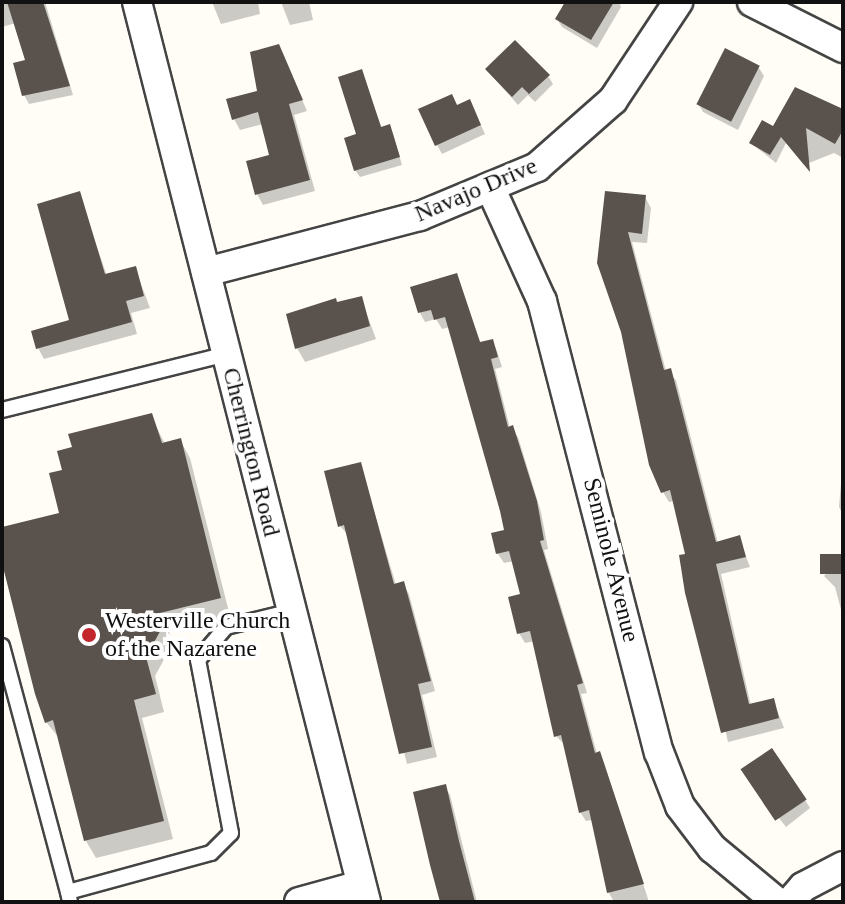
<!DOCTYPE html>
<style>
body{margin:0}
#map{position:relative;width:845px;height:904px;overflow:hidden;background:#fffdf5;font-family:Georgia,serif}
div>[style]{position:absolute}
[style*='--x']{left:calc(var(--x)*1px);top:calc(var(--y)*1px);width:calc(var(--w)*1px);rotate:calc(var(--a)*1deg)}
.shadow>*{inset:0;background:#0003}
.building>*{inset:0;background:#5a524d;transform-origin:0 0}
.roads{filter:drop-shadow(2px 0 #444) drop-shadow(-2px 0 #444) drop-shadow(0 2px #444) drop-shadow(0 -2px #444)}
.lane>*{height:14px;margin:-7px;padding:0 7px;transform-origin:7px;border-radius:7px;background:#fff}
.street>*{height:28px;margin:-14px;padding:0 14px;transform-origin:14px;border-radius:14px;background:#fff}
.dots>*{width:22px;height:22px;translate:-50% -50%;box-sizing:border-box;border:4px solid #fff;border-radius:50%}
span{translate:-50% -50%;white-space:nowrap;text-align:center;line-height:1.15;-webkit-text-stroke:8px #fff;paint-order:stroke}
.street-label{font-size:24px;color:#111}
.poi-label{font-size:24px;color:#111}
.left{translate:0 -50%;text-align:left}
.frame{position:absolute;inset:0;border:4px solid #111;pointer-events:none}
</style>
<div id="map">
<div class="shadow">
<i style="clip-path:polygon(2px 2px,45px 2px,73px 95px,29px 104px,24px 95px,28px 61px,16px 23px,2px 27px)"></i>
<i style="clip-path:polygon(212px 2px,258px 2px,260px 14px,221px 24px)"></i>
<i style="clip-path:polygon(281px 2px,309px 2px,313px 20px,290px 25px)"></i>
<i style="clip-path:polygon(567px 2px,619px 2px,621px 7px,597px 48px,562px 27px,557px 19px)"></i>
<i style="clip-path:polygon(284px 58px,307px 111px,294px 115px,315px 191px,263px 205px,257px 194px,272px 156px,263px 124px,240px 130px,234px 119px)"></i>
<i style="clip-path:polygon(759px 68px,764px 76px,738px 130px,703px 112px,698px 103px)"></i>
<i style="clip-path:polygon(487px 70px,548px 76px,553px 84px,535px 102px,528px 95px,518px 105px)"></i>
<i style="clip-path:polygon(361px 72px,382px 128px,389px 126px,393px 134px,402px 165px,360px 177px,355px 170px)"></i>
<i style="clip-path:polygon(457px 107px,474px 110px,485px 134px,442px 154px,437px 145px)"></i>
<i style="clip-path:polygon(843px 114px,843px 158px,834px 153px,804px 165px,786px 143px,776px 163px,751px 143px,774px 128px)"></i>
<i style="clip-path:polygon(79px 194px,107px 276px,135px 268px,150px 308px,131px 313px,137px 334px,44px 359px,38px 348px,72px 322px)"></i>
<i style="clip-path:polygon(645px 197px,651px 208px,647px 243px,632px 242px,666px 371px,676px 380px,718px 543px,739px 538px,750px 567px,721px 574px,751px 706px,773px 700px,784px 728px,728px 742px,674px 501px,669px 502px,663px 492px,622px 331px,599px 263px)"></i>
<i style="clip-path:polygon(456px 275px,481px 344px,492px 341px,497px 351px,502px 367px,495px 369px,510px 428px,518px 437px,541px 512px,548px 549px,544px 550px,587px 693px,581px 694px,597px 754px,604px 763px,649px 902px,614px 902px,609px 893px,593px 820px,586px 821px,580px 812px,565px 745px,556px 736px,535px 641px,525px 643px,519px 633px,523px 595px,514px 561px,504px 563px,498px 554px,493px 535px,506px 531px,450px 327px,442px 329px,436px 319px,425px 322px,420px 313px)"></i>
<i style="clip-path:polygon(361px 298px,376px 339px,305px 362px,297px 348px,337px 304px)"></i>
<i style="clip-path:polygon(151px 416px,165px 444px,180px 440px,190px 458px,230px 616px,169px 631px,172px 645px,155px 676px,164px 712px,142px 718px,173px 839px,96px 858px,86px 841px,60px 739px,46px 722px,2px 555px,2px 529px,61px 515px,65px 471px)"></i>
<i style="clip-path:polygon(843px 460px,843px 515px,839px 507px)"></i>
<i style="clip-path:polygon(360px 464px,396px 585px,403px 584px,409px 594px,435px 691px,422px 695px,437px 757px,407px 764px,349px 536px,340px 526px)"></i>
<i style="clip-path:polygon(843px 555px,843px 617px,835px 587px,824px 576px)"></i>
<i style="clip-path:polygon(749px 780px,805px 800px,810px 808px,786px 827px)"></i>
<i style="clip-path:polygon(445px 787px,450px 795px,477px 902px,444px 902px)"></i>
</div>
<div class="building">
<i style="clip-path:polygon(7px 2px,43px 2px,70px 86px,22px 96px,13px 63px,25px 60px)"></i>
<i style="clip-path:polygon(565px 2px,614px 2px,591px 40px,555px 19px)"></i>
<i style="clip-path:polygon(515px 40px,550px 75px,529px 94px,522px 87px,512px 97px,485px 69px)"></i>
<i style="clip-path:polygon(279px 44px,303px 100px,289px 104px,310px 180px,255px 195px,246px 161px,269px 155px,258px 112px,232px 120px,226px 99px,257px 91px,250px 52px)"></i>
<i style="left:725px;top:48px;width:39px;height:63px;rotate:27deg"></i>
<i style="clip-path:polygon(362px 69px,381px 127px,390px 124px,400px 157px,354px 171px,344px 138px,356px 134px,338px 77px)"></i>
<i style="clip-path:polygon(795px 87px,843px 109px,843px 130px,835px 144px,806px 128px,810px 172px,781px 137px,770px 155px,749px 143px,762px 120px,773px 126px)"></i>
<i style="clip-path:polygon(452px 94px,457px 105px,470px 99px,481px 125px,435px 146px,418px 109px)"></i>
<i style="clip-path:polygon(80px 191px,105px 274px,136px 266px,144px 296px,126px 301px,132px 322px,36px 349px,31px 331px,69px 320px,37px 204px)"></i>
<i style="clip-path:polygon(605px 191px,646px 195px,642px 234px,628px 232px,664px 370px,671px 368px,716px 542px,740px 535px,746px 557px,716px 564px,749px 704px,774px 698px,779px 718px,721px 733px,685px 593px,679px 555px,685px 554px,670px 490px,661px 493px,649px 465px,621px 332px,597px 263px)"></i>
<i style="clip-path:polygon(457px 273px,480px 342px,493px 339px,498px 357px,491px 359px,508px 427px,513px 425px,537px 501px,544px 540px,540px 541px,583px 683px,577px 685px,595px 753px,600px 751px,644px 884px,607px 893px,589px 810px,579px 813px,561px 735px,554px 737px,530px 631px,517px 634px,508px 597px,520px 594px,509px 551px,496px 554px,491px 533px,504px 530px,500px 511px,445px 317px,434px 320px,431px 310px,418px 313px,410px 287px)"></i>
<i style="clip-path:polygon(362px 296px,370px 326px,295px 349px,286px 314px,336px 298px,337px 302px)"></i>
<i style="clip-path:polygon(152px 413px,162px 443px,181px 438px,221px 598px,160px 613px,163px 626px,146px 657px,156px 694px,134px 700px,164px 821px,84px 841px,53px 720px,45px 723px,35px 694px,2px 563px,2px 527px,59px 513px,49px 473px,62px 470px,57px 451px,72px 447px,68px 434px)"></i>
<i style="clip-path:polygon(361px 462px,394px 584px,404px 581px,431px 681px,418px 684px,432px 747px,399px 754px,344px 525px,338px 527px,324px 471px)"></i>
<i style="left:843px;top:554px;width:20px;height:23px;rotate:90deg"></i>
<i style="left:772px;top:748px;width:62px;height:38px;rotate:56deg"></i>
<i style="clip-path:polygon(446px 784px,459px 841px,475px 902px,440px 902px,430px 865px,413px 792px)"></i>
</div>
<div class="roads">
<div class="lane">
<i style="--x:2;--y:410;--w:231;--a:-14"></i>
<i style="--x:2;--y:646;--w:255;--a:75"></i>
<i style="--x:70;--y:902;--w:10;--a:-101"></i>
<i style="--x:68;--y:892;--w:148;--a:-15.3"></i>
<i style="--x:211;--y:853;--w:28;--a:-45"></i>
<i style="--x:231;--y:833;--w:176;--a:-100.8"></i>
<i style="--x:198;--y:660;--w:43;--a:-49.7"></i>
<i style="--x:226;--y:627;--w:68;--a:-13.6"></i>
</div>
<div class="street">
<i style="--x:137;--y:2;--w:929;--a:75.72"></i>
<i style="--x:752;--y:2;--w:102;--a:26.8"></i>
<i style="--x:490;--y:187;--w:125;--a:65.5"></i>
<i style="--x:542;--y:301;--w:466;--a:75.5"></i>
<i style="--x:659;--y:752;--w:58;--a:68.7"></i>
<i style="--x:680;--y:806;--w:53;--a:52.7"></i>
<i style="--x:712;--y:848;--w:85;--a:39.7"></i>
<i style="--x:206;--y:272;--w:221;--a:-14.7"></i>
<i style="--x:420;--y:216;--w:127;--a:-22.7"></i>
<i style="--x:537;--y:167;--w:101;--a:-41.4"></i>
<i style="--x:613;--y:100;--w:118;--a:-56.4"></i>
<i style="--x:299;--y:902;--w:64;--a:-15.3"></i>
<i style="--x:790;--y:902;--w:20;--a:-49"></i>
<i style="--x:803;--y:887;--w:45;--a:-27.7"></i>
</div>
</div>
<div class="dots">
<i style="left:89px;top:635px;background:#c4262e"></i>
</div>
<div class="street-label">
<span style="left:476px;top:190px;rotate:-23deg">Navajo Drive</span>
<span style="left:251px;top:452px;rotate:76deg">Cherrington Road</span>
<span style="left:611px;top:560px;rotate:76deg">Seminole Avenue</span>
</div>
<div class="poi-label">
<span class="left" style="left:105px;top:635px">Westerville Church<br>of the Nazarene</span>
</div>
<div class="frame"></div>
</div>
